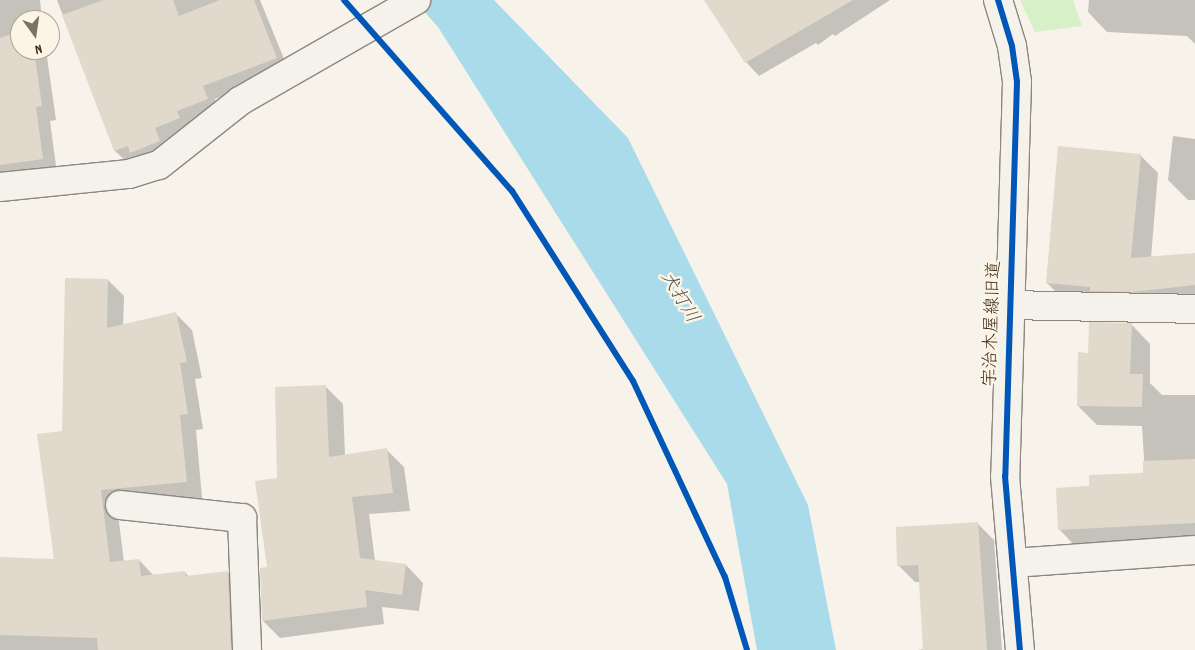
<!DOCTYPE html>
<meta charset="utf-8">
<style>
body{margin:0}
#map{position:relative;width:1195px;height:650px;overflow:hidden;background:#f7f3ea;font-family:Dekko,"Klee One",sans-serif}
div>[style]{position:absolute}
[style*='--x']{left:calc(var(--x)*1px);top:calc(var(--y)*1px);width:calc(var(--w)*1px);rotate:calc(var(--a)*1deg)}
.green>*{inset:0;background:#d8f0c8}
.water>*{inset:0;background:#aadbea}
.shadow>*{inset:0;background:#0003}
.building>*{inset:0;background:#e0d9cc}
.roads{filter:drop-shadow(1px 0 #8b867f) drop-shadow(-1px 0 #8b867f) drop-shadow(0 1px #8b867f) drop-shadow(0 -1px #8b867f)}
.minor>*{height:28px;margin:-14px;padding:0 14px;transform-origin:14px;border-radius:14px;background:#f5f2ec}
.cycleway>*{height:6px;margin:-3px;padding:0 3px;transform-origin:3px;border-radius:3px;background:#0057b8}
span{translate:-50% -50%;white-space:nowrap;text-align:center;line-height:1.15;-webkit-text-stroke:5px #fcf5e5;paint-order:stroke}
.street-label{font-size:18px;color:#3b2a1e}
.water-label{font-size:19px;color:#4e5451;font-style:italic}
.north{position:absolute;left:10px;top:10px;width:50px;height:50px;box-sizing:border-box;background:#fcf5e5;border:1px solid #afa495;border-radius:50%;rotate:166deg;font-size:14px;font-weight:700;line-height:20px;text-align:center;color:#3b2a1e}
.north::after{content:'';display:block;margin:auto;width:18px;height:22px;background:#7d7065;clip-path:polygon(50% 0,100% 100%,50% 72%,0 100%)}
</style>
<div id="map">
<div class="green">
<i style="clip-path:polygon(1020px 0,1073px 0,1082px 26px,1035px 32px)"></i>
</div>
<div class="water">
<i style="clip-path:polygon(414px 0,494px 0,628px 138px,808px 505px,836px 650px,757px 650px,727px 484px,438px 27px)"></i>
</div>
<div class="shadow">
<i style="clip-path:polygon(0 0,40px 0,42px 20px,20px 20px,20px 50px,46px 50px,56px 120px,50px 121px,57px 173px,0 180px)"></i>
<i style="clip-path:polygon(57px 0,260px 0,289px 71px,215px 99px,221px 113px,173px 154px,129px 164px,115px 151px)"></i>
<i style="clip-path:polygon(717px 0,890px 0,835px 36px,833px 34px,818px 45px,816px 43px,759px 76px,746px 62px)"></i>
<i style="clip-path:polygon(1089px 0,1195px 0,1195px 44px,1187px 36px,1107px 32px,1088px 12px)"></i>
<i style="clip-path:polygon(1173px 136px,1195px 139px,1195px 200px,1188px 200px,1168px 180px)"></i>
<i style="clip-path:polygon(1140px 155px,1158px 173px,1151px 258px,1195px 255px,1195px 305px,1065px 301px,1047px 283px)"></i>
<i style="clip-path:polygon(108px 280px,124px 296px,123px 326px,176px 314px,192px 330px,202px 378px,195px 379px,203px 429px,196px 430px,202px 498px,117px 506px,124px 562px,139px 560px,154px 576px,185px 572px,189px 577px,228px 572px,244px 589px,248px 650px,0 650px,0 559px,56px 560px,64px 432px)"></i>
<i style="clip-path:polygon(1131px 324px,1150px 344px,1150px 383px,1162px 395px,1195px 395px,1195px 543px,1078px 549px,1059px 529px,1091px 487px,1145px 474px,1142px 426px,1097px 425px,1078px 406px,1089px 355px)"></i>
<i style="clip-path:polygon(325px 386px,343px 404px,345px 456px,387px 450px,404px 467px,410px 511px,369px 514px,375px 561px,406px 565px,423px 583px,419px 611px,382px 607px,384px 624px,280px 638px,263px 621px,279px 479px)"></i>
<i style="clip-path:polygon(977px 523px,994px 540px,1002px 650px,918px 650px,924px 649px,920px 582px,915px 582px,898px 565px)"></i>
</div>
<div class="building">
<i style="clip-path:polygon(103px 0,173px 0,179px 16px,220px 0,254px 0,277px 58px,203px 86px,208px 99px,177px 111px,180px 118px,155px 128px,160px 141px,130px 153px,128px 146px,114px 151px,62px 15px)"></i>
<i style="clip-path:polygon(704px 0,853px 0,745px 63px)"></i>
<i style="clip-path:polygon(20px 31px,20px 50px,34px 50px,42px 106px,36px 107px,43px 159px,0 165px,0 38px)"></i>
<i style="clip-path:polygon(1058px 146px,1141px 154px,1131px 258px,1195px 253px,1195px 285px,1132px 292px,1090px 291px,1090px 287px,1046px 283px)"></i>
<i style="clip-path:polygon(65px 278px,108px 279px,107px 328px,176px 312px,187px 362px,180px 363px,188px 414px,180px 415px,187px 482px,101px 490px,110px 562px,139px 559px,141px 576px,185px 571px,186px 576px,228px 571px,231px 650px,98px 650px,97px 638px,0 635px,0 557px,54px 559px,37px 434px,62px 431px)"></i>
<i style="clip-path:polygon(1089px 322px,1132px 323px,1130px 374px,1143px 374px,1142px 407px,1077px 406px,1078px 352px,1088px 353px)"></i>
<i style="clip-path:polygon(326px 385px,329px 457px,387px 448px,393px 493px,352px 497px,360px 558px,406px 564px,402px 595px,365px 590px,367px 607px,262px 621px,260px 568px,267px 567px,255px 481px,277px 478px,275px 387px)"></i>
<i style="clip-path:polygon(1195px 459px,1195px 523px,1058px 530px,1056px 488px,1089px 486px,1089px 475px,1143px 473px,1143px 461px)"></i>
<i style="clip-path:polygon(978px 522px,987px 650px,923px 650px,918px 565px,897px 566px,896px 527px)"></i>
</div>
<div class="roads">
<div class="minor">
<i style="--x:998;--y:0;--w:48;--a:73.1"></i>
<i style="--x:1012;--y:46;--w:36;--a:82"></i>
<i style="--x:1017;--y:82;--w:394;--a:91.7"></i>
<i style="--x:1005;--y:476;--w:175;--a:85.1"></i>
<i style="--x:0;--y:187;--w:130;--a:-5.8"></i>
<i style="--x:129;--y:174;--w:31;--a:-17"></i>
<i style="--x:159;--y:165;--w:103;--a:-38.3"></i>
<i style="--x:240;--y:101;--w:203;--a:-29.8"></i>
<i style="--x:1009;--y:305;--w:186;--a:1.2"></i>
<i style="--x:120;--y:505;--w:123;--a:6.1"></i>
<i style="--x:242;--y:518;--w:132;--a:87.8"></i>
<i style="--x:1013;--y:563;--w:182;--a:-4.1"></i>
</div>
</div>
<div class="cycleway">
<i style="--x:344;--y:0;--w:254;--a:48.7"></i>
<i style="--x:512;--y:191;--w:225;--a:57.5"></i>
<i style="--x:633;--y:381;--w:217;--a:64.9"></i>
<i style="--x:725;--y:577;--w:76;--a:73.2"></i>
<i style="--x:998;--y:0;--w:48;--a:73.1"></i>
<i style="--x:1012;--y:46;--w:36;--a:82"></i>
<i style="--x:1017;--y:82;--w:394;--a:91.7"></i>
<i style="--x:1005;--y:476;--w:175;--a:85.1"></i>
</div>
<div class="street-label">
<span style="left:994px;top:324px;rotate:-88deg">宇治木屋線旧道</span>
</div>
<div class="water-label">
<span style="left:678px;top:298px;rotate:59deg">犬打川</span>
</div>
<div class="north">N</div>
</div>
